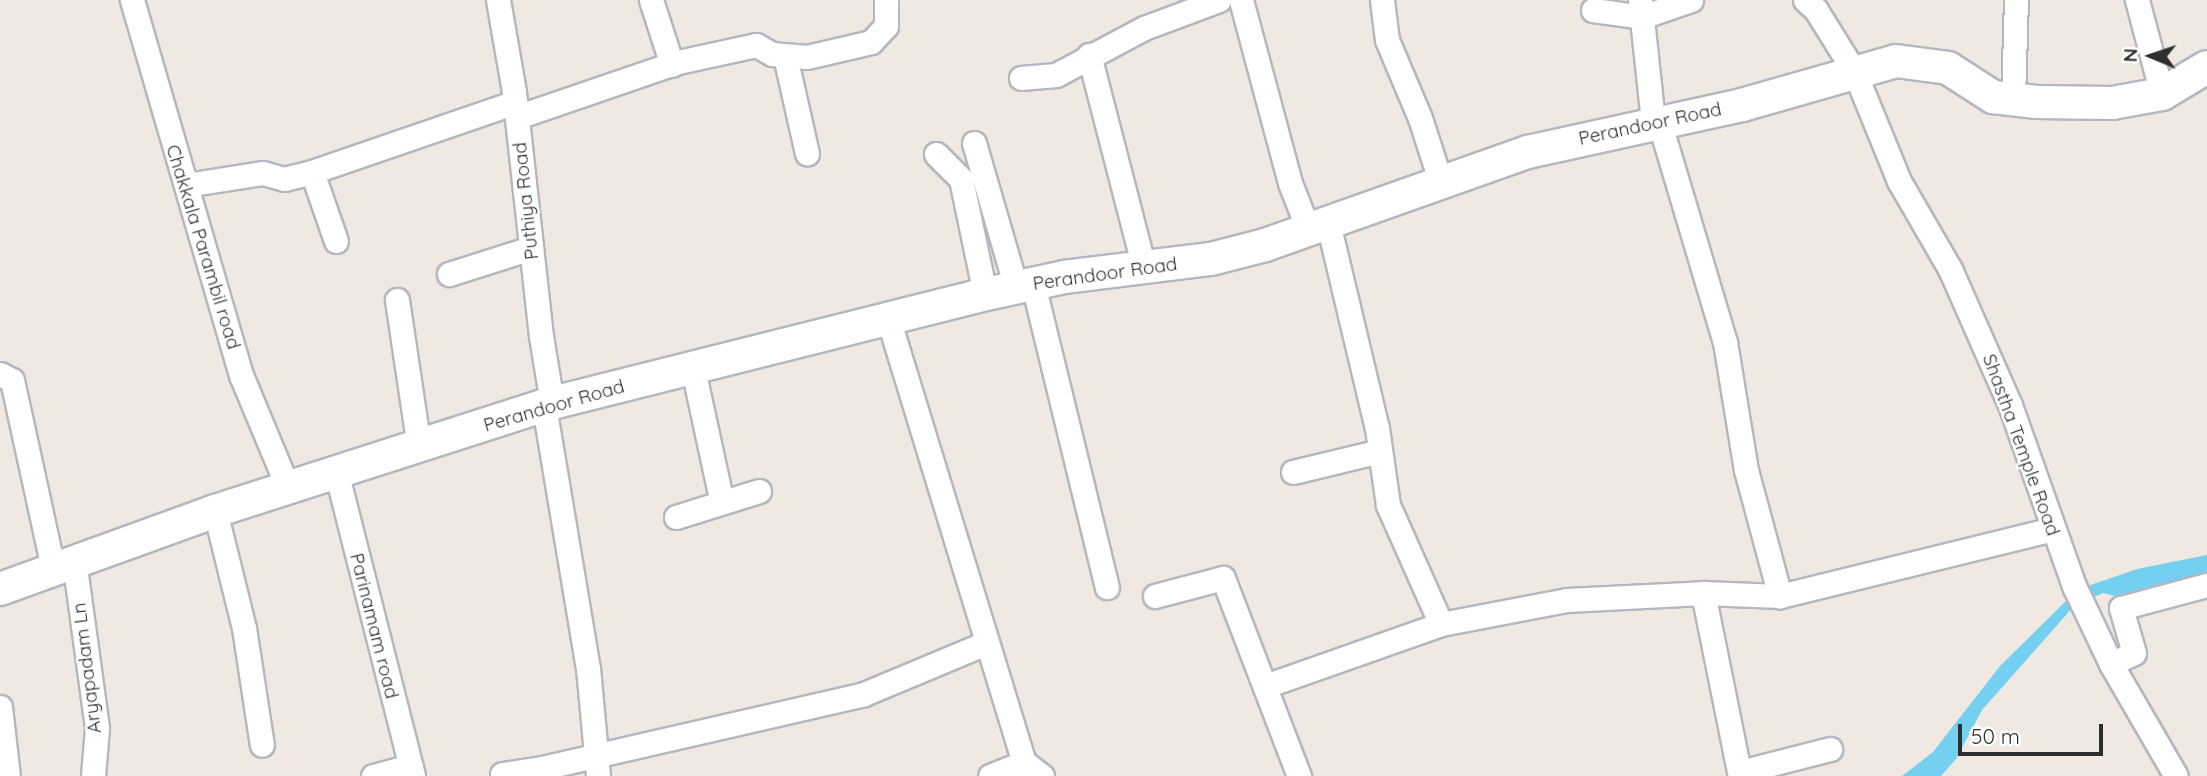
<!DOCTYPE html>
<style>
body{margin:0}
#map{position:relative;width:2207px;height:776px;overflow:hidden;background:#efe9e1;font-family:Quicksand,sans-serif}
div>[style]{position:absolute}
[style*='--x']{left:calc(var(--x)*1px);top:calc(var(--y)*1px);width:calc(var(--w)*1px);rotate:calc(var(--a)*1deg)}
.water>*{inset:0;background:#75cff0}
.roads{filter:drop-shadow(2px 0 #b4b7c1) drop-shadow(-2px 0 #b4b7c1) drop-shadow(0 2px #b4b7c1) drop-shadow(0 -2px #b4b7c1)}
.minor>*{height:23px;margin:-11.5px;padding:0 11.5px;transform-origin:11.5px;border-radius:11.5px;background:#fff}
.secondary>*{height:32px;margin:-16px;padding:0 16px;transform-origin:16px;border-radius:16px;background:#fff}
span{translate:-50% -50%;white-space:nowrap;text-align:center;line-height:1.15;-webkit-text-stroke:5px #fff;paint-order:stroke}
.street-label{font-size:19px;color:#2e2e2e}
.north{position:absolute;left:2116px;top:21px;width:70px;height:70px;-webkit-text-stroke:5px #fff;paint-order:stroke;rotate:272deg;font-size:19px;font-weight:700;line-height:28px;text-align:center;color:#2e2e2e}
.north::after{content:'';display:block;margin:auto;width:24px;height:32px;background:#2e2e2e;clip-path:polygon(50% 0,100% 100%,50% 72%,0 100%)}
.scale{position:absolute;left:1958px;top:724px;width:145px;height:32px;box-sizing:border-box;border:4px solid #2e2e2e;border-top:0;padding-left:9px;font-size:21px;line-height:24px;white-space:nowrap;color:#2e2e2e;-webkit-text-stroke:5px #fff;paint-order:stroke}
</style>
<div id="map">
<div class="water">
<i style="clip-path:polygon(2207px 555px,2207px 575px,2119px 597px,2103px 593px,2074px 606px,1982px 710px,1956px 759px,1941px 776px,1902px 776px,1933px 752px,2000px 666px,2070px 597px,2085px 587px,2137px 569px)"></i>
</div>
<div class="roads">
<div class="minor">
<i style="--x:132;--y:0;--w:391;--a:73.8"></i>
<i style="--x:241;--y:375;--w:122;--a:67.4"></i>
<i style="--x:498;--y:0;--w:93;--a:80.1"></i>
<i style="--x:514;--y:92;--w:245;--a:83.7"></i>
<i style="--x:541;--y:336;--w:68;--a:80.7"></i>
<i style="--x:651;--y:0;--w:68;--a:72.1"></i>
<i style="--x:1241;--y:0;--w:189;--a:75"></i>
<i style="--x:1290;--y:183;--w:49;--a:68.6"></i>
<i style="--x:1382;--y:0;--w:40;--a:82.9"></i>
<i style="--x:1387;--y:40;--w:85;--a:67.1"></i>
<i style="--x:1420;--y:118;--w:65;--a:72.1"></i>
<i style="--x:1640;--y:0;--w:123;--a:83.9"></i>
<i style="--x:1805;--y:0;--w:15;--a:42"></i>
<i style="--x:1816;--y:10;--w:74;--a:58.2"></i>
<i style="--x:1855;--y:73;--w:117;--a:67.8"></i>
<i style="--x:1899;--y:181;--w:102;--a:59.9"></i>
<i style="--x:1950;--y:269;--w:149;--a:66.2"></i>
<i style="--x:2010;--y:405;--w:192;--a:70.5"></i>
<i style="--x:2074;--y:586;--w:86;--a:64.6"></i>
<i style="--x:2111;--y:664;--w:129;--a:59.9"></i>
<i style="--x:2137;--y:0;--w:97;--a:75.1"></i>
<i style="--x:1593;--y:10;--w:49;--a:8.1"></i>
<i style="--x:1642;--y:17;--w:52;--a:-19.1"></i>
<i style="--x:1089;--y:55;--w:220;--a:75.5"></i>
<i style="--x:785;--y:56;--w:100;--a:77.3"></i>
<i style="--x:1021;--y:78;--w:35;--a:-5"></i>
<i style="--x:1056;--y:75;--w:100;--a:-28.1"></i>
<i style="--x:1144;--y:28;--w:80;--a:-20.5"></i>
<i style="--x:2013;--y:99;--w:99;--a:-88.3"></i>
<i style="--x:517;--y:117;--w:170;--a:-18.9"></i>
<i style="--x:678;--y:62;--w:80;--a:-12.3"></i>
<i style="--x:756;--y:45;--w:18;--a:29"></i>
<i style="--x:772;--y:54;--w:35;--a:5"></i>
<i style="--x:807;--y:57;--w:66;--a:-13.2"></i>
<i style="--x:871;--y:42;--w:22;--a:-47"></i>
<i style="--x:886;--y:26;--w:26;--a:-90"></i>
<i style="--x:1659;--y:121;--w:231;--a:73.4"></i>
<i style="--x:1725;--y:342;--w:130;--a:80.7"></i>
<i style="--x:1746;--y:470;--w:131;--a:74.9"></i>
<i style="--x:974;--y:143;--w:151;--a:73.8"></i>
<i style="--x:936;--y:154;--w:35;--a:45"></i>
<i style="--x:961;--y:179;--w:117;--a:78.2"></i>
<i style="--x:312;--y:172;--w:73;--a:70.8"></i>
<i style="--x:186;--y:185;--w:78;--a:-8.9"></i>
<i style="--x:263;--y:173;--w:22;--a:16"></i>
<i style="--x:284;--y:179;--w:29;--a:-14"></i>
<i style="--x:312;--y:172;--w:215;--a:-19"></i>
<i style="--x:1328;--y:223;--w:211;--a:76.6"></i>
<i style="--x:1377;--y:428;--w:78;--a:81.9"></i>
<i style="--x:1388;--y:505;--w:130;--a:66"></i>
<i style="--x:449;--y:274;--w:86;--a:-17.6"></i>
<i style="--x:1033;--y:284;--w:312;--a:76.3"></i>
<i style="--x:397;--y:300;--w:149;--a:81.5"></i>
<i style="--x:888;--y:318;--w:464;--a:73"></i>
<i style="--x:1024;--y:762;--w:23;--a:38"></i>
<i style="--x:693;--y:369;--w:133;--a:77.8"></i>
<i style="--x:0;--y:374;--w:13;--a:27"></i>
<i style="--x:12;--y:380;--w:192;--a:77.7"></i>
<i style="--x:544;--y:406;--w:266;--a:80.5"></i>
<i style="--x:588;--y:668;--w:108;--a:84.7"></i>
<i style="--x:1293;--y:472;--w:89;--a:-13.6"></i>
<i style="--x:337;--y:475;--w:310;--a:75.8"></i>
<i style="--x:215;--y:511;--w:121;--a:76.1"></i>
<i style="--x:244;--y:628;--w:118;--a:81.3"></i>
<i style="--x:676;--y:517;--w:87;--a:-17.4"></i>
<i style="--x:74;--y:560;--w:170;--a:82.2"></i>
<i style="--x:97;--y:728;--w:48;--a:94.8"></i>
<i style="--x:1703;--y:593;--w:187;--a:78.6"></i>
<i style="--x:1155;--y:596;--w:70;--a:-14.8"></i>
<i style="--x:1223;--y:578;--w:212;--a:69"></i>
<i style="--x:2111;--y:664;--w:25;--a:-26"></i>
<i style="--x:2134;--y:653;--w:47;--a:-106.1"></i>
<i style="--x:2121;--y:608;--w:89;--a:-15"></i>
<i style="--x:1265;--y:686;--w:187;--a:-19.4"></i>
<i style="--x:1441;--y:624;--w:128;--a:-10.8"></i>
<i style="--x:1567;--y:600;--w:136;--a:-2.9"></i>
<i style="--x:1703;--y:593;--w:77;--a:2.2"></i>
<i style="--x:1780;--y:596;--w:280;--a:-13.8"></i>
<i style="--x:0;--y:707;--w:69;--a:83.4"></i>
<i style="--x:1740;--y:772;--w:93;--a:-14.3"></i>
<i style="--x:502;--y:774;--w:40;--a:-8.5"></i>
<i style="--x:542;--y:768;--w:330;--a:-12.9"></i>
<i style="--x:864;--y:694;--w:132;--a:-22.7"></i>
<i style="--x:373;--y:776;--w:39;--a:-15"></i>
<i style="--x:990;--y:776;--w:37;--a:-22"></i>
</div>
<div class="secondary">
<i style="--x:0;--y:589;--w:229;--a:-19.9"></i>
<i style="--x:215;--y:511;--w:354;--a:-17.8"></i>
<i style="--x:552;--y:403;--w:438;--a:-14.1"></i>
<i style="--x:977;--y:296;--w:89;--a:-12.3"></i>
<i style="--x:1064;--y:277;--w:148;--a:-7"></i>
<i style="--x:1211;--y:259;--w:56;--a:-14.5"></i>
<i style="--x:1265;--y:245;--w:279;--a:-19.5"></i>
<i style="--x:1528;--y:152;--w:219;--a:-12.4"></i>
<i style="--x:1742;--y:105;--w:160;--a:-15.9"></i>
<i style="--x:1896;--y:61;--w:52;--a:7.7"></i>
<i style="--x:1948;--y:68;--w:54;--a:32.8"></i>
<i style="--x:1993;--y:97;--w:44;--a:6.5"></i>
<i style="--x:2037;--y:102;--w:75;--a:0.8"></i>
<i style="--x:2112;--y:103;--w:51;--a:-10.2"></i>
<i style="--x:2162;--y:94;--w:52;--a:-31"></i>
</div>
</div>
<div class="street-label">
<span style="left:1650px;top:124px;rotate:-12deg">Perandoor Road</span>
<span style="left:526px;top:201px;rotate:-96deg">Puthiya Road</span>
<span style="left:203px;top:247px;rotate:73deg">Chakkala Parambil road</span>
<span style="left:1105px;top:274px;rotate:-8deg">Perandoor Road</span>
<span style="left:554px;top:406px;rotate:-16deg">Perandoor Road</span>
<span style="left:2021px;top:445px;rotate:70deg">Shastha Temple Road</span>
<span style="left:374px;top:626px;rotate:76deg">Parinamam road</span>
<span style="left:87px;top:668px;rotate:-97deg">Aryapadam Ln</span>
</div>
<div class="north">N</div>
<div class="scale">50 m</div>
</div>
